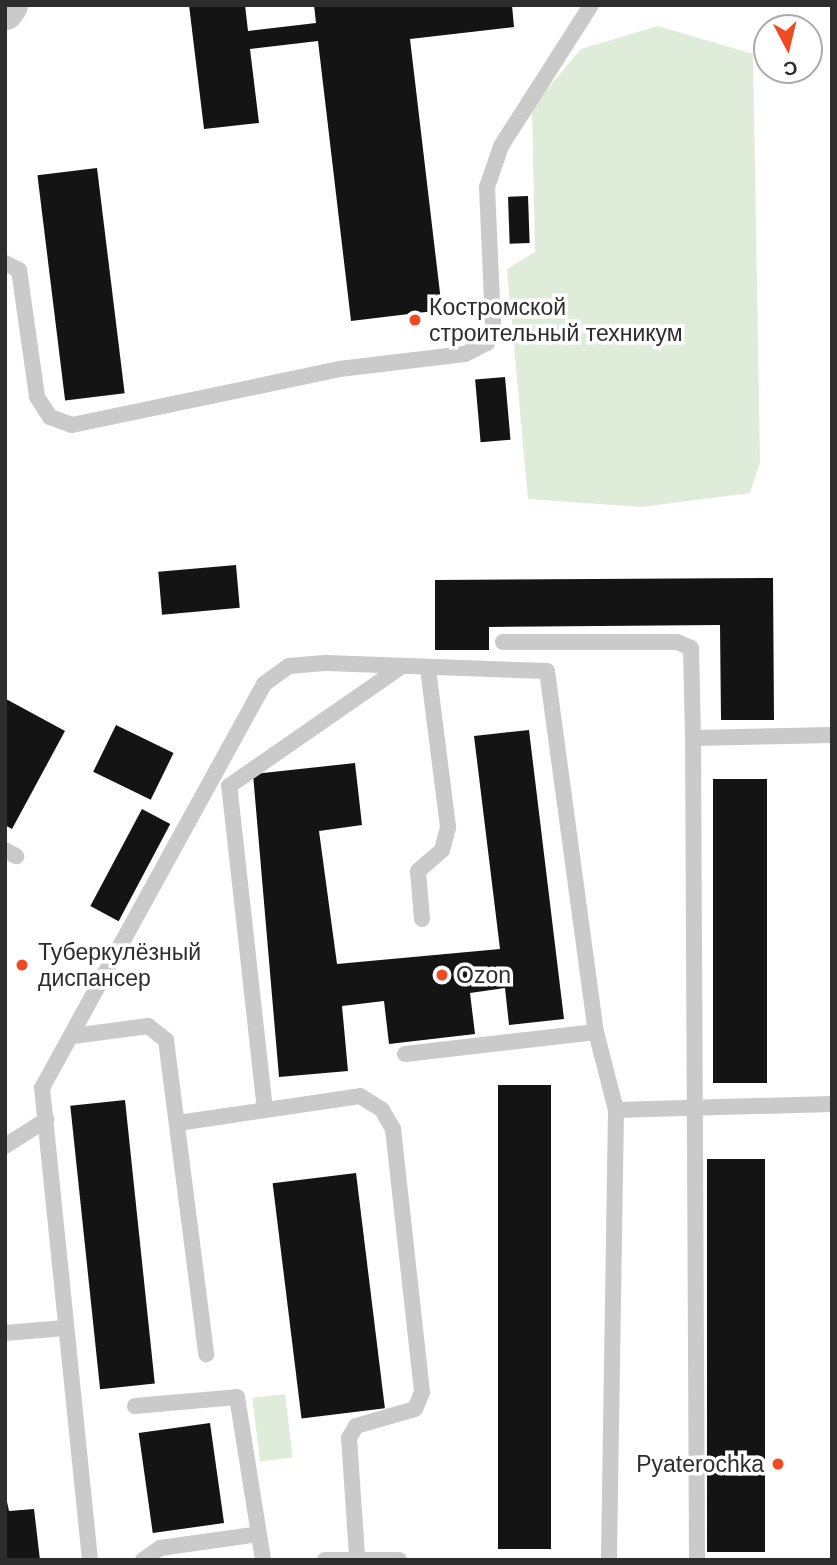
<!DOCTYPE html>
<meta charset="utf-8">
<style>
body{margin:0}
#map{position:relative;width:837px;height:1565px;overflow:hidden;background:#fff;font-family:Arial,sans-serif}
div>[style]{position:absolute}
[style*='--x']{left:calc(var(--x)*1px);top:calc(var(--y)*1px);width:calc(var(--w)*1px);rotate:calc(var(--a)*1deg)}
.green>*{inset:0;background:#dfecda;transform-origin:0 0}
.building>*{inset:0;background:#141414;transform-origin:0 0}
.service>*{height:16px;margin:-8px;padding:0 8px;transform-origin:8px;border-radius:8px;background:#cacaca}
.tertiary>*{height:37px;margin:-18.5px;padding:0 18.5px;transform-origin:18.5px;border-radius:18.5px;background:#cacaca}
.dots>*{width:19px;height:19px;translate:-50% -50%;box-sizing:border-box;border:4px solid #fff;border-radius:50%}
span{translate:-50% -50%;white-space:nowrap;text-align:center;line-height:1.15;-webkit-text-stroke:7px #fff;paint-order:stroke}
.poi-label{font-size:23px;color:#2d2d2d}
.left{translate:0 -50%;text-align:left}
.right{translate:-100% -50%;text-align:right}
.frame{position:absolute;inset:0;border:7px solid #2d2d2d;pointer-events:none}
.north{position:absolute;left:753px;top:14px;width:70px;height:70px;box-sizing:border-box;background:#fff;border:2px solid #ababab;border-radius:50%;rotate:173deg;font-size:19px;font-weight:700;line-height:28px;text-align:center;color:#2d2d2d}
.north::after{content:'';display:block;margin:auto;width:24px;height:32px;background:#f04a23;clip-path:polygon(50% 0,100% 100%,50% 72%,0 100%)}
</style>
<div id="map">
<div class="green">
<i style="clip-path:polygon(658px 26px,753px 54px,760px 462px,750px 493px,641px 507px,528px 499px,507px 269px,535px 252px,532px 107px,581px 49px)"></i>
<i style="left:285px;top:1394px;width:64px;height:33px;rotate:83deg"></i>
</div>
<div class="building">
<i style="clip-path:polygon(189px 5px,245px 5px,248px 31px,316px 23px,314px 5px,512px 5px,514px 27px,410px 39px,442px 310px,351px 321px,318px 41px,250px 49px,259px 123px,204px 129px)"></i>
<i style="left:97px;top:168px;width:227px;height:60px;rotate:83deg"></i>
<i style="left:528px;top:196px;width:47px;height:20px;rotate:88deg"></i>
<i style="left:505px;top:377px;width:63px;height:30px;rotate:85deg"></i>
<i style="left:236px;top:565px;width:43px;height:78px;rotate:85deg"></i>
<i style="clip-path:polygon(773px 578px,774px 720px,721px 720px,720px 625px,489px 627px,489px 650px,435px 650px,435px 580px)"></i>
<i style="clip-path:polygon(6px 699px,65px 731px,12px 829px,5px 825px)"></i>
<i style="left:116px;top:725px;width:64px;height:52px;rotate:26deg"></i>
<i style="clip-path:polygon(529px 730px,564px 1019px,509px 1025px,505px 988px,470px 993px,475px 1034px,389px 1044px,384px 1001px,342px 1006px,348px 1071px,279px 1077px,253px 774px,355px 763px,362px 825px,319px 831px,337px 964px,500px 949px,474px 736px)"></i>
<i style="left:767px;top:779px;width:304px;height:54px;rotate:90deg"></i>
<i style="left:142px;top:809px;width:32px;height:110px;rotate:28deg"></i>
<i style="left:498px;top:1085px;width:53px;height:464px"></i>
<i style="left:125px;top:1100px;width:285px;height:55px;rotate:84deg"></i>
<i style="left:707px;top:1159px;width:58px;height:393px"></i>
<i style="left:356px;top:1173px;width:237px;height:84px;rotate:83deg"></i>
<i style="left:210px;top:1423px;width:101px;height:72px;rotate:82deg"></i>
<i style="clip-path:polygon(5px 1492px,9px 1511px,34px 1509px,40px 1560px,5px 1560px)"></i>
</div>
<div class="service">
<i style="--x:5;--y:263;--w:16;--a:27"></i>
<i style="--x:19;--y:270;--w:128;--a:81.9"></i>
<i style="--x:37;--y:397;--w:24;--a:57"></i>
<i style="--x:50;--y:417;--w:23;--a:20"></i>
<i style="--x:72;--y:425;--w:273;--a:-11.8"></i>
<i style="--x:339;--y:369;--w:127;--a:-6.8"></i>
<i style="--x:465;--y:354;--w:25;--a:-27"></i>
<i style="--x:487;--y:343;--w:20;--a:-72"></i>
<i style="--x:493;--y:324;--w:137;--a:-92.5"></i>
<i style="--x:487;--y:187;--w:43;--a:-71.1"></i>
<i style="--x:501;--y:146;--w:167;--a:-57.4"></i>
<i style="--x:503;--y:642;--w:174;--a:0"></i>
<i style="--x:677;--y:642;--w:15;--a:23"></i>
<i style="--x:691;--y:648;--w:90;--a:88.7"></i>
<i style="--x:693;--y:738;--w:139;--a:-1.2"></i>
<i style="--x:693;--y:738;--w:822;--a:89.72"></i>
<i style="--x:5;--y:850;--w:13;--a:29"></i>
<i style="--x:422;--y:919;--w:48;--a:-94.8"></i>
<i style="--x:418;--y:871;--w:32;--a:-41"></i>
<i style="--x:442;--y:850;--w:24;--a:-75"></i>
<i style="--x:448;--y:827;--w:160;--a:-97.2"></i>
<i style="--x:73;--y:1036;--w:76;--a:-7.6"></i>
<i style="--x:148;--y:1026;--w:23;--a:38"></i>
<i style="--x:166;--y:1040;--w:317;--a:82.7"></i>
<i style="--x:405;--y:1054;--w:192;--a:-6.6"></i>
<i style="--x:265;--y:1110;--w:326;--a:-96.3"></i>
<i style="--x:229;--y:786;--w:209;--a:-34.7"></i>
<i style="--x:616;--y:1110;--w:216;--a:-1.6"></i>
<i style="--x:178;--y:1123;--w:184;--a:-8.4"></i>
<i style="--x:360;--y:1096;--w:26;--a:32"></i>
<i style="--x:382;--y:1110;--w:22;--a:60"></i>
<i style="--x:393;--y:1129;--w:265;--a:83.7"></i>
<i style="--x:422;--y:1392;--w:18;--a:112"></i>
<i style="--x:415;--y:1409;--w:61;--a:163.9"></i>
<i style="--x:356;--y:1426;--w:14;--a:120"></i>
<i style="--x:349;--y:1438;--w:117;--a:86.1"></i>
<i style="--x:5;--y:1146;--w:49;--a:-32.4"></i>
<i style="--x:5;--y:1333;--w:60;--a:-4.8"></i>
<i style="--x:135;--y:1406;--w:102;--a:-5"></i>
<i style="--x:237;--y:1397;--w:165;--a:80.9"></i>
<i style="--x:90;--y:1560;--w:474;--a:-95.8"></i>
<i style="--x:42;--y:1088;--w:461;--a:-61.2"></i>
<i style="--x:264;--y:684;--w:31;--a:-36"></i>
<i style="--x:289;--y:666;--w:38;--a:-5"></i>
<i style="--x:327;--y:663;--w:220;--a:2.1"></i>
<i style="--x:547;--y:671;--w:364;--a:82.3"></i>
<i style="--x:596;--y:1032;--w:81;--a:75.6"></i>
<i style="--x:616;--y:1110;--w:450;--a:90.9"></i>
<i style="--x:143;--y:1560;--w:21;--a:-35"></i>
<i style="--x:160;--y:1548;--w:100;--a:-8"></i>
<i style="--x:325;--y:1560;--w:74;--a:0"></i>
</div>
<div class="tertiary">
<i style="--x:5;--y:11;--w:7;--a:-56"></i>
</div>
<div class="dots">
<i style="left:415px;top:320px;background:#f04a23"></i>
<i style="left:22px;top:965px;background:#f04a23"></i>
<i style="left:442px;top:975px;background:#f04a23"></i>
<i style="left:778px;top:1464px;background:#f04a23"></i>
</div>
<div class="poi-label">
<span class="left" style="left:429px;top:320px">Костромской<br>строительный техникум</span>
<span class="left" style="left:38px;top:965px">Туберкулёзный<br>диспансер</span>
<span class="left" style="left:456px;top:975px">Ozon</span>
<span class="right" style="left:764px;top:1464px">Pyaterochka</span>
</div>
<div class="frame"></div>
<div class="north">С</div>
</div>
